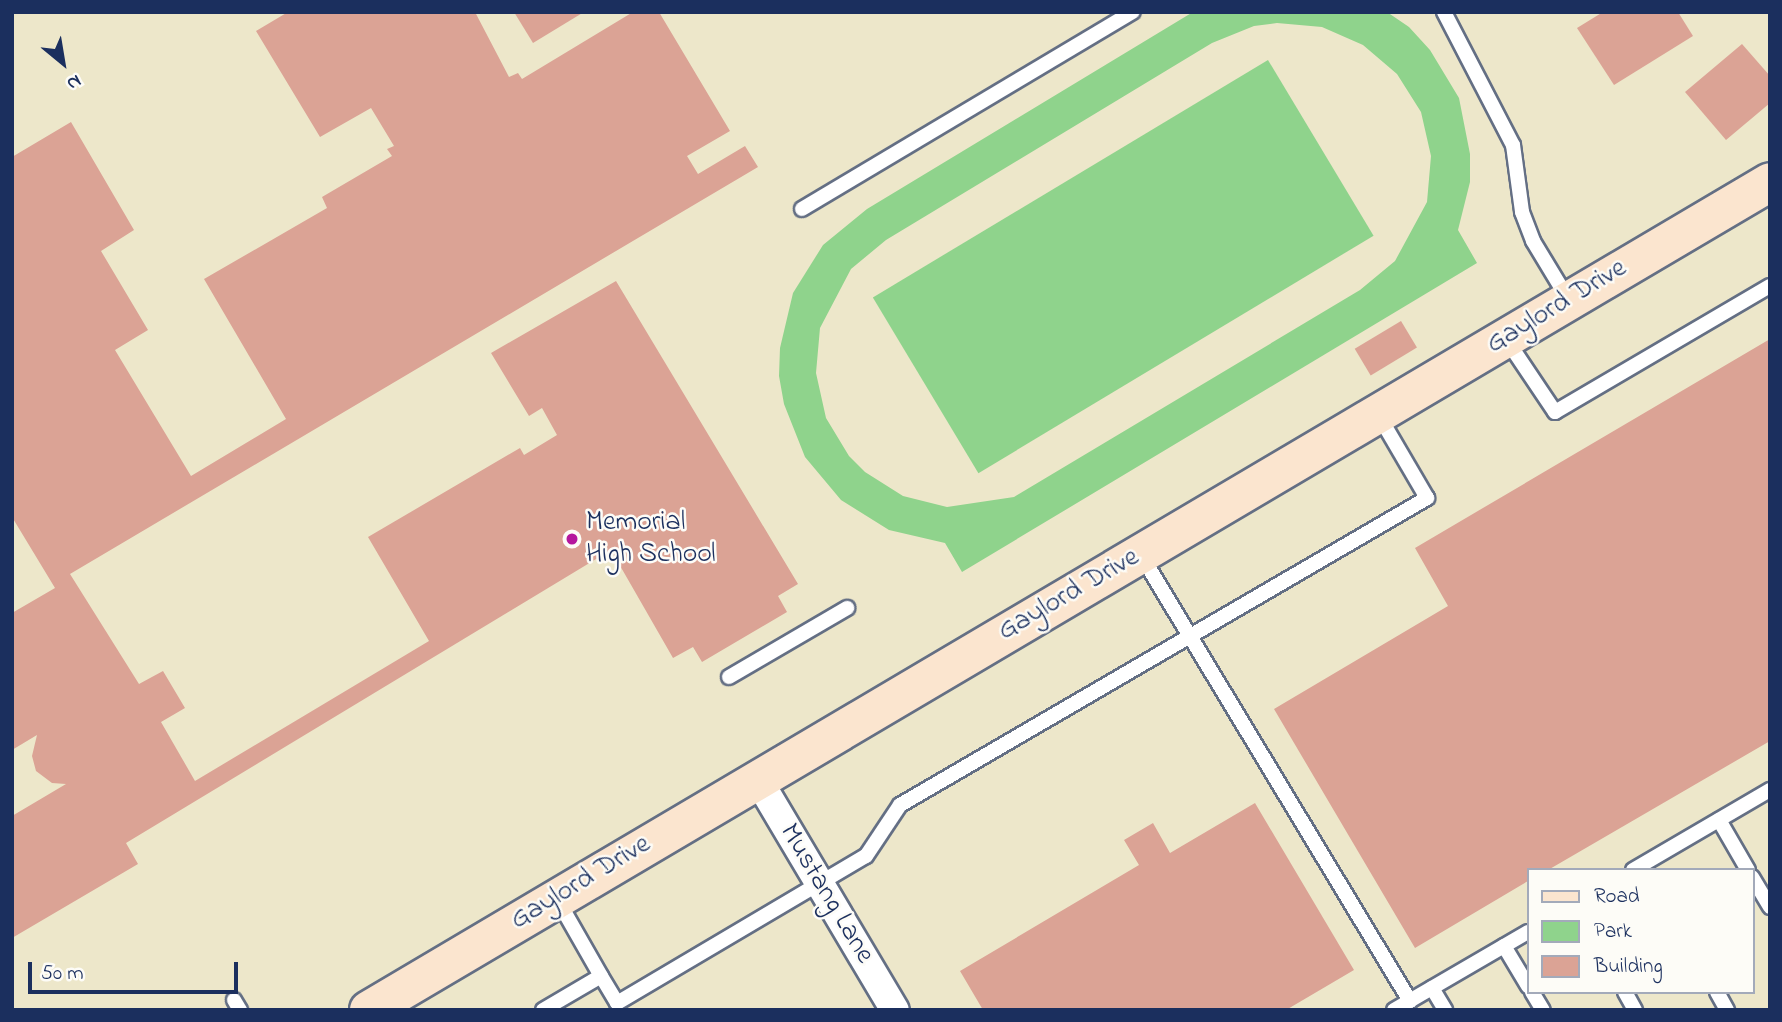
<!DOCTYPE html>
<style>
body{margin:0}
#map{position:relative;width:1782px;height:1022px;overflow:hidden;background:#ede7ca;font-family:"Indie Flower",sans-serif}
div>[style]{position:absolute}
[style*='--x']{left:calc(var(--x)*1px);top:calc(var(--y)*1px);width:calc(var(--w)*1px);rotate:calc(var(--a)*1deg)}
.green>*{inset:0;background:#8fd38c;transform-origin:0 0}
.building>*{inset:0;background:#dba395;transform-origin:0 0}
.roads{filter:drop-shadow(2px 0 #646f84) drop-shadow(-2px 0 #646f84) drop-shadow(0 2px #646f84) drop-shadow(0 -2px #646f84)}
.lane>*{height:14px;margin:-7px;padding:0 7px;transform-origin:7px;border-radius:7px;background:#fff}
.street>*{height:28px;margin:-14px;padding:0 14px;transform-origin:14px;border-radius:14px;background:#fff}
.secondary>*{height:38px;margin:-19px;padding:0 19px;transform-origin:19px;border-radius:19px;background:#fbe5cf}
.dots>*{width:19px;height:19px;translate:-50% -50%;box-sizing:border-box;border:4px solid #fdfcf7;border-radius:50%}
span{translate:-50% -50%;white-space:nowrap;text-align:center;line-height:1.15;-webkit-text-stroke:5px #fdfcf7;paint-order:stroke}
.street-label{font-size:28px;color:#1b2f5e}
.poi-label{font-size:28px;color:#1b2f5e}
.left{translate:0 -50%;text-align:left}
.frame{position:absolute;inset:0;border:14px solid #1b2f5e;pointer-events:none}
.legend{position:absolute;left:1527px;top:868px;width:228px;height:126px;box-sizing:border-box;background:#fdfcf7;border:2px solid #a3aaba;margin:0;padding:9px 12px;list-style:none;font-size:21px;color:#1b2f5e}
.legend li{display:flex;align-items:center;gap:14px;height:35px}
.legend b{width:35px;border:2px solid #a3aaba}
.north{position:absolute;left:28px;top:28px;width:70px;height:70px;-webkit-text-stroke:5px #fdfcf7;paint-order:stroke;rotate:150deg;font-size:19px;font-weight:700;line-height:28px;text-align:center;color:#1b2f5e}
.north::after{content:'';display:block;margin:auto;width:24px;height:32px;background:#1b2f5e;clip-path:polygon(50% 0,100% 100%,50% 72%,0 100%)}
.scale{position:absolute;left:28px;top:962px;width:210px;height:32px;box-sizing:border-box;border:4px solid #1b2f5e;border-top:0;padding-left:9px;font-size:21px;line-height:24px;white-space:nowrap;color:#1b2f5e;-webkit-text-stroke:5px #fdfcf7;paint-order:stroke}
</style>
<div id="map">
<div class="green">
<i style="clip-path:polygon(evenodd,1193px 12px,1387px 12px,1409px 27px,1430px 50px,1459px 98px,1470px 154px,1470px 182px,1458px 230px,1477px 263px,962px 572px,945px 543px,889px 530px,841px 500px,805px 457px,784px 404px,779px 376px,780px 348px,793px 293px,823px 245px,867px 209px,1193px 12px,1277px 23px,1322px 27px,1363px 45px,1397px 74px,1421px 112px,1431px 156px,1427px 202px,1395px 261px,1360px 290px,1014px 497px,947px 507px,903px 496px,865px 472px,849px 456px,826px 418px,816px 373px,820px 328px,851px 269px,886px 240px,1212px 43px,1254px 26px,1277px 23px)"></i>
<i style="left:1268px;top:60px;width:205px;height:461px;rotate:59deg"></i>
</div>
<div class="building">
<i style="clip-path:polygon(288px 12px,475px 12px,509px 77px,518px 73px,522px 79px,633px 12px,659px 12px,730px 131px,687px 156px,698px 174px,745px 146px,758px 167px,70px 574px,139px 684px,163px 671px,185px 708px,161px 722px,195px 781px,429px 641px,368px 537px,520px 448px,524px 455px,557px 435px,542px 408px,529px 416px,491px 353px,616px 281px,798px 584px,778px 596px,787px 612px,702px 662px,693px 647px,673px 658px,611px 550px,126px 843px,138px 864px,12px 938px,12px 816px,66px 784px,52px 783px,36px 771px,32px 756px,37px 735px,12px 750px,12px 613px,55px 588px,12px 517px,12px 157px,71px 122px,134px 230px,101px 251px,148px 330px,115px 350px,191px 476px,286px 419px,204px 279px,327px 208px,322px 197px,392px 156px,387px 149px,394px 146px,371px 108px,320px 137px,256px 31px)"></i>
<i style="clip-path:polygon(514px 12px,584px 12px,533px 43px)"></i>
<i style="clip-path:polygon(1603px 12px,1678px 12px,1693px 36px,1614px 85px,1577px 28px)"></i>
<i style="clip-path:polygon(1742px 44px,1770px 76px,1770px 103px,1726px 140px,1685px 92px)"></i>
<i style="left:1401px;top:321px;width:31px;height:54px;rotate:59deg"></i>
<i style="clip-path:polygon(1770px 339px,1770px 741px,1548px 870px,1528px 870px,1528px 881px,1415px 948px,1274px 709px,1448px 606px,1415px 548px)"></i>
<i style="clip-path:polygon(1255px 803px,1354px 970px,1286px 1010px,983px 1010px,960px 971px,1139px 865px,1124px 840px,1153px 823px,1170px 853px)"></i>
</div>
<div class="roads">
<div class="lane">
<i style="--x:1444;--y:12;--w:150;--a:62.6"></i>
<i style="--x:1513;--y:145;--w:68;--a:82.3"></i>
<i style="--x:1522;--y:212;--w:31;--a:69"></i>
<i style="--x:1533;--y:241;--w:68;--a:58.9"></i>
<i style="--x:802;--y:209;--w:385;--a:-30.8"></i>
<i style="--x:1506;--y:339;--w:88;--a:56.1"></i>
<i style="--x:1555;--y:412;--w:249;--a:-30.4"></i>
<i style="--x:1141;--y:555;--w:521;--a:58.9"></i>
<i style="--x:729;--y:677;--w:137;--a:-30.3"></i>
<i style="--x:1719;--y:820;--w:58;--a:59.9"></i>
<i style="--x:1633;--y:870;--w:159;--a:-30.3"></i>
<i style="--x:1752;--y:877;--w:35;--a:59"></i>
<i style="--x:1504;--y:946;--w:47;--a:59"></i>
<i style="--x:601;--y:976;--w:31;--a:59"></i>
<i style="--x:617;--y:1003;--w:289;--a:-30.6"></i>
<i style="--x:866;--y:856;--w:61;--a:-56.3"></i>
<i style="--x:900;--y:805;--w:610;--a:-30.22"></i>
<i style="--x:1427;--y:498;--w:97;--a:-120.3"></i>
<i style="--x:1432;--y:988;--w:26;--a:59"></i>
<i style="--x:1532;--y:992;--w:21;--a:59"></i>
<i style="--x:1625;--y:992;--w:21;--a:61"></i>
<i style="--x:1717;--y:992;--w:21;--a:61"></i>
<i style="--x:234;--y:1000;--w:12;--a:59"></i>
<i style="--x:543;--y:1010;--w:67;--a:-30.4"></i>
<i style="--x:601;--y:976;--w:89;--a:-119.7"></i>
<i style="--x:1394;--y:1010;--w:155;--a:-30.2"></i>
</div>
<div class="street">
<i style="--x:757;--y:778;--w:270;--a:59.3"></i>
</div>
<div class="secondary">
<i style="--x:369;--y:1010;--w:1627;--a:-30.58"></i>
</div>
</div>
<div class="dots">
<i style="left:572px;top:539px;background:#b5179e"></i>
</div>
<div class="street-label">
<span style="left:1557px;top:307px;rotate:-31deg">Gaylord Drive</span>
<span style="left:1069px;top:595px;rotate:-30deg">Gaylord Drive</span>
<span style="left:581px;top:883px;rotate:-31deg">Gaylord Drive</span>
<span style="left:826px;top:894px;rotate:59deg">Mustang Lane</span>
</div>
<div class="poi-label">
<span class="left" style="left:586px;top:539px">Memorial<br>High School</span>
</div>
<div class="frame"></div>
<ul class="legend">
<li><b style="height:9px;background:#fbe5cf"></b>Road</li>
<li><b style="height:19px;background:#8fd38c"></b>Park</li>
<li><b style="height:19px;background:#dba395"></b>Building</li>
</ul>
<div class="north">N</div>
<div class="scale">50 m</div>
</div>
